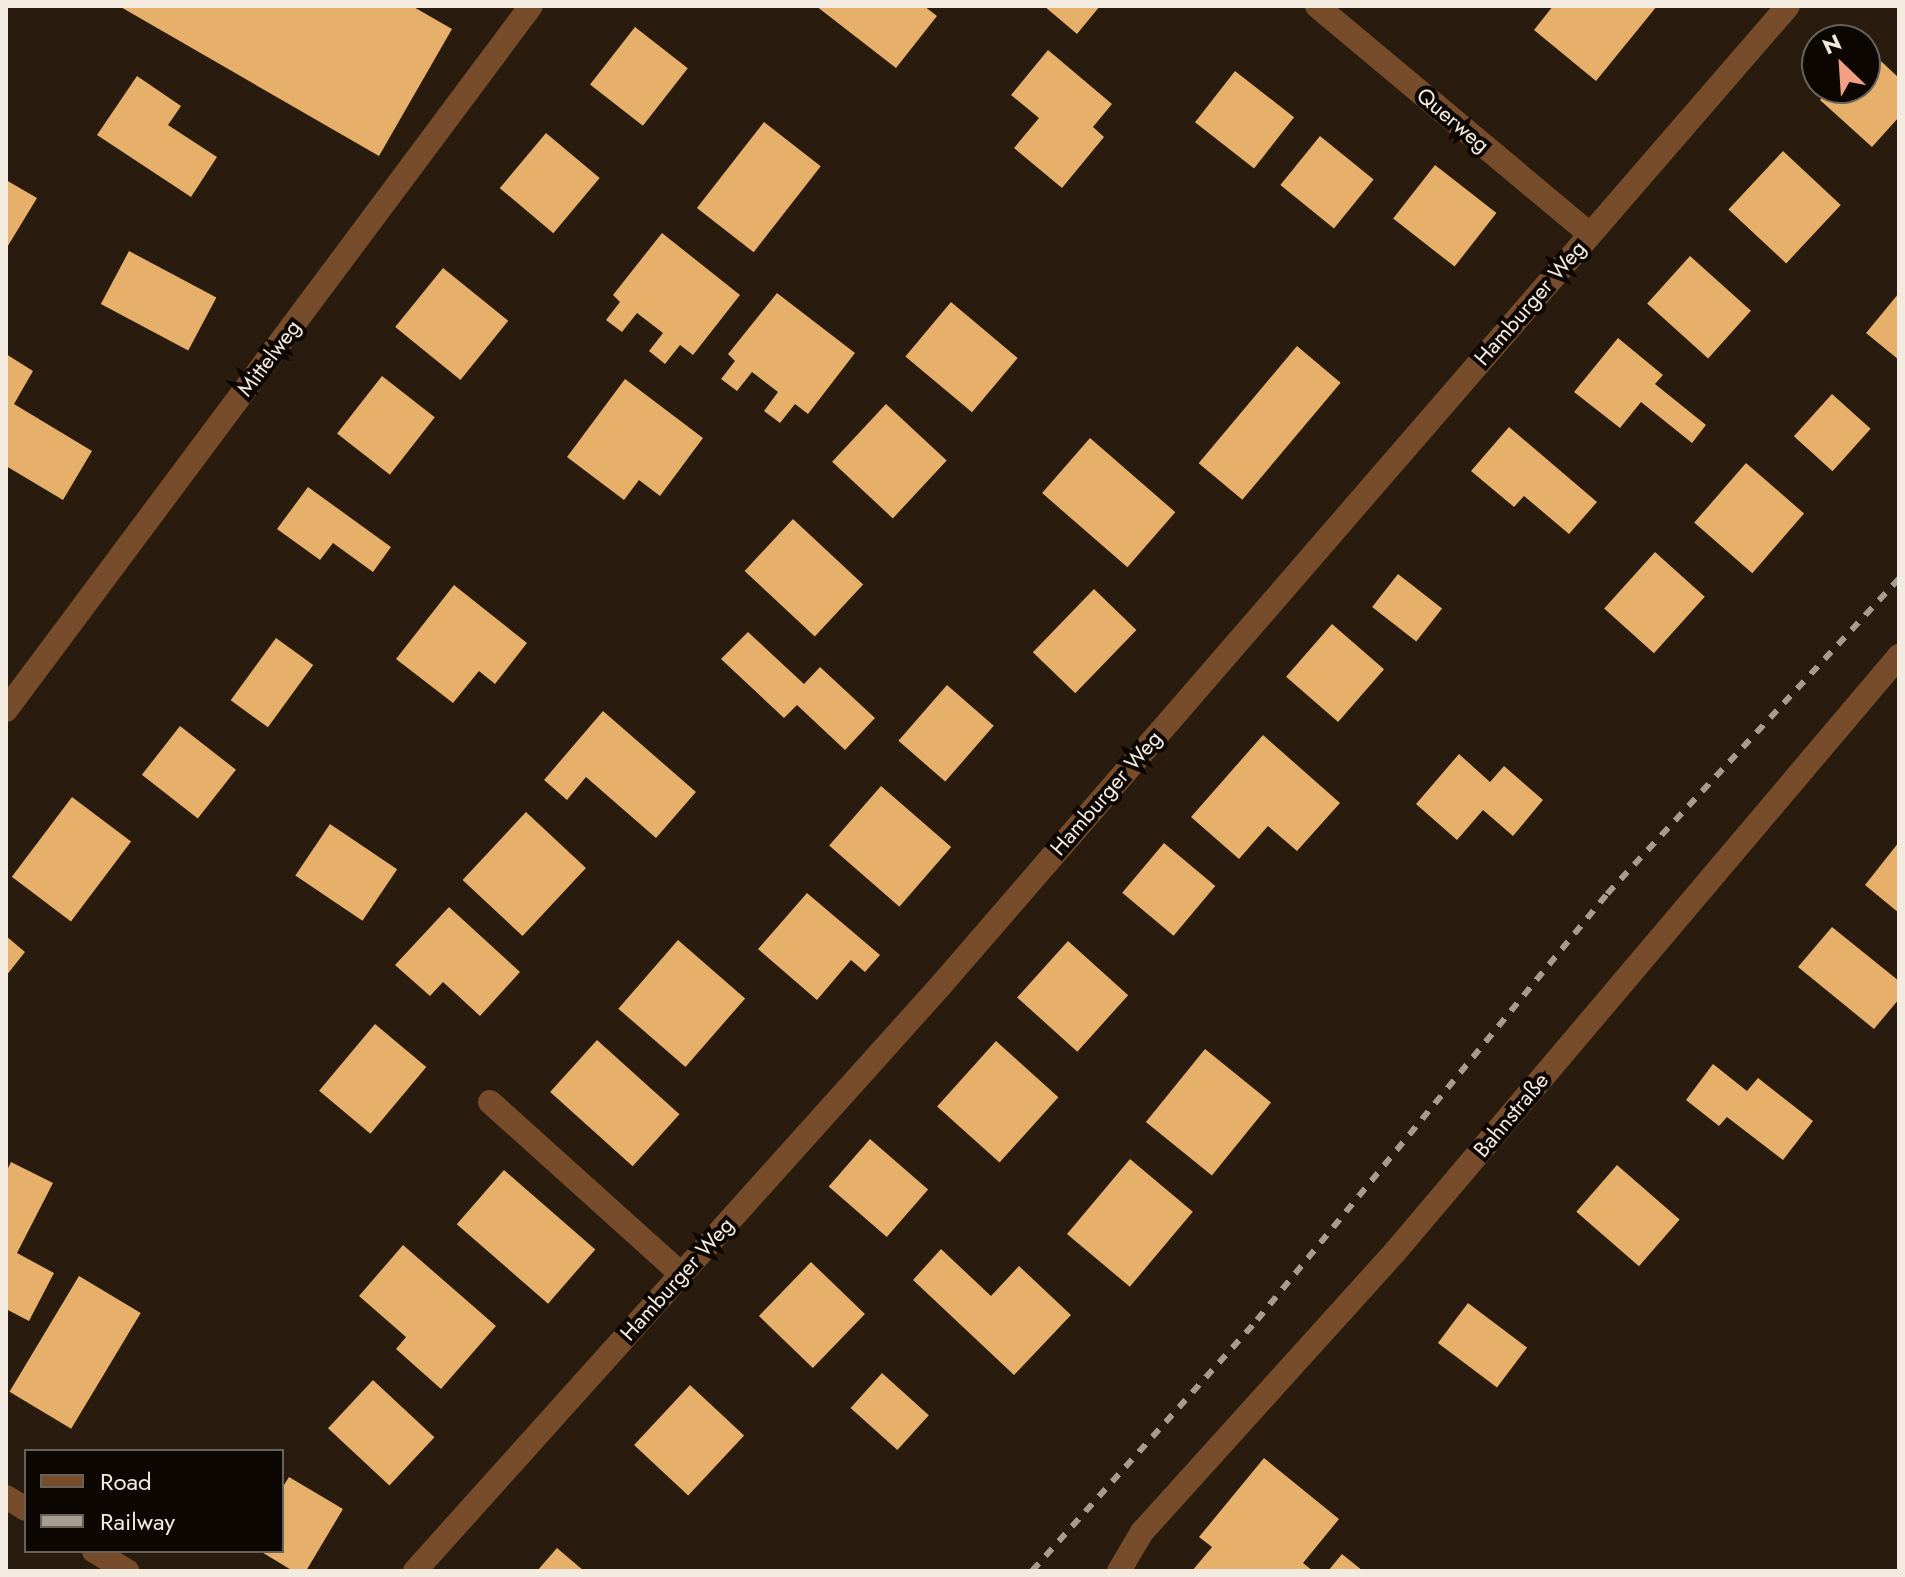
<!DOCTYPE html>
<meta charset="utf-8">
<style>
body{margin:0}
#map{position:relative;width:1905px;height:1577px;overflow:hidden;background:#291b0d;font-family:Jost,sans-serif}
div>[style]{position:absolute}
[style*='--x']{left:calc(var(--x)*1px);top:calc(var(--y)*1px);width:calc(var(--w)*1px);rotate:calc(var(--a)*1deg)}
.building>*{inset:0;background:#e6af6a;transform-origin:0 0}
.lane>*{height:24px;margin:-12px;padding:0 12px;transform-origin:12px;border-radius:12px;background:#774c2a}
.street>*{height:24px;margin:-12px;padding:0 12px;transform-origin:12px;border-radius:12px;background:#774c2a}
.rail>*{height:6px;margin-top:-3px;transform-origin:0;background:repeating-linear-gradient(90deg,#a79c90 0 10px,transparent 0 20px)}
span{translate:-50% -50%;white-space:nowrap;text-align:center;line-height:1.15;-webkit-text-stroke:8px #0d0703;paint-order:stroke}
.street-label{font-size:22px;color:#f3eae0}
.frame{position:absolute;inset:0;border:8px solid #f3eae0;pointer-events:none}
.legend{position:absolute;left:24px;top:1449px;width:260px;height:104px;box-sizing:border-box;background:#0d0703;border:2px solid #69625b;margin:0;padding:10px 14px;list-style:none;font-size:24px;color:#f3eae0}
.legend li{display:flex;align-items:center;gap:16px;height:40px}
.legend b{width:40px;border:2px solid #69625b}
.north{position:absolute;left:1801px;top:24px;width:80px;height:80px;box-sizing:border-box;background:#0d0703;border:2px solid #69625b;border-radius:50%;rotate:335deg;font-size:22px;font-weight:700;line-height:32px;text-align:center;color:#f3eae0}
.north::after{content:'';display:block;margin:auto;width:28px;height:36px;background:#f39f86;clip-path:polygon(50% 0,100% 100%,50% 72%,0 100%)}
</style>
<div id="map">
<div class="building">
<i style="clip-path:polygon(119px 6px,412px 6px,452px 29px,379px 156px)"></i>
<i style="clip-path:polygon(816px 6px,924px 6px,937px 16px,896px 68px)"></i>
<i style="clip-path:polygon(1044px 6px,1100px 6px,1077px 34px)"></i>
<i style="clip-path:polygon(1553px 6px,1657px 6px,1596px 81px,1534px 30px)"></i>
<i style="left:635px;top:27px;width:67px;height:73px;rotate:38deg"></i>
<i style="clip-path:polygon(1867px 48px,1899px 78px,1899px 117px,1872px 147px,1820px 100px,1831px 88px,1865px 88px)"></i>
<i style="clip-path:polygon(1048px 50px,1112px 104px,1093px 127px,1104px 137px,1062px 188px,1014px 148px,1039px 118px,1011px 95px)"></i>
<i style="left:1235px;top:71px;width:75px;height:65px;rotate:38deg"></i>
<i style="clip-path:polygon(137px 76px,181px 106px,168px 125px,217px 157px,191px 197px,97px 135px)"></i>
<i style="left:764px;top:122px;width:72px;height:109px;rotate:38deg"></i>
<i style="left:546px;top:133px;width:70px;height:72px;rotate:40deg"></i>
<i style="left:1320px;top:136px;width:69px;height:63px;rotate:39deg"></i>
<i style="left:1783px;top:151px;width:79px;height:80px;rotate:43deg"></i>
<i style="left:1435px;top:165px;width:78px;height:68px;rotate:38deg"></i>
<i style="clip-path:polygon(6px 180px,37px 198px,6px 249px)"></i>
<i style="clip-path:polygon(662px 233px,740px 295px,693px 355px,680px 345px,665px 364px,649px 351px,663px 333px,637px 313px,622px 332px,606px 320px,620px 302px,613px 295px)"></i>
<i style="left:129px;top:251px;width:99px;height:60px;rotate:28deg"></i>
<i style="left:1690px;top:256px;width:82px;height:64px;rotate:42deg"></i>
<i style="left:443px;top:268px;width:84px;height:76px;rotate:39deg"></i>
<i style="clip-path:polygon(777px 293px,855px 353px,808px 414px,795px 404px,780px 423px,764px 411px,778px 392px,752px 372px,737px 391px,721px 379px,735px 361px,728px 354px)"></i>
<i style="clip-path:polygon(1899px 293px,1899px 360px,1866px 333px)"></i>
<i style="left:951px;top:302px;width:87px;height:71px;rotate:40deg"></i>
<i style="clip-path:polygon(1618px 338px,1663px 375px,1655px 384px,1706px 425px,1692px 443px,1641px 402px,1620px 428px,1574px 392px)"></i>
<i style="left:1297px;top:346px;width:57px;height:153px;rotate:40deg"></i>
<i style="clip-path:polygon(6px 354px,33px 371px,14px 404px,92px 451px,63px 500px,6px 466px)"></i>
<i style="left:382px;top:376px;width:67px;height:73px;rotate:38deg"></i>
<i style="clip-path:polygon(625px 379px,703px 438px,660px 496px,639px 480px,624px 500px,567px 457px)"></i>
<i style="left:1832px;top:394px;width:52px;height:57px;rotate:42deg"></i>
<i style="left:886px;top:404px;width:83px;height:79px;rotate:43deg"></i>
<i style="clip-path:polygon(1509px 427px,1597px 502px,1569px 534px,1524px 496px,1514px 507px,1471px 471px)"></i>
<i style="left:1090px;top:438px;width:113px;height:73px;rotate:41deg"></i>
<i style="left:1746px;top:463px;width:77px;height:79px;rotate:41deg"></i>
<i style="clip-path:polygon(308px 487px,391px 547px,373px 572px,333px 543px,320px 560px,277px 529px)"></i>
<i style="left:793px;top:519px;width:96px;height:71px;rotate:43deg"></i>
<i style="left:1655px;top:552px;width:67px;height:76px;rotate:42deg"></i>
<i style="left:1398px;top:574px;width:56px;height:42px;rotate:38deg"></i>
<i style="clip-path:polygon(454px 585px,527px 643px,495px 684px,479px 671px,453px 703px,396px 659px)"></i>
<i style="left:1094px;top:589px;width:59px;height:88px;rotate:44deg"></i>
<i style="left:1332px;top:624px;width:69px;height:70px;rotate:41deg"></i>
<i style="clip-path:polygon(748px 632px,804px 684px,820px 667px,875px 718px,845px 750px,797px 705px,784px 718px,721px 659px)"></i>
<i style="left:276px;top:638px;width:46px;height:77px;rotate:36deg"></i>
<i style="left:947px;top:685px;width:62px;height:74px;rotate:41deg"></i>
<i style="clip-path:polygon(603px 711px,696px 792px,656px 838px,586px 777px,567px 800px,544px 780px)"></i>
<i style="left:180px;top:726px;width:71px;height:62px;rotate:38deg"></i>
<i style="clip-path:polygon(1263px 735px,1340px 803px,1297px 851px,1268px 826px,1239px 859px,1191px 817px)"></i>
<i style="clip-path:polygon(1459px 754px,1490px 782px,1504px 766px,1543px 800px,1513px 836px,1483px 810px,1457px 840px,1416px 804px)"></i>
<i style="left:881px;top:786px;width:93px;height:79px;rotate:41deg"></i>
<i style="left:72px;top:797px;width:74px;height:100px;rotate:37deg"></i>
<i style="left:526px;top:812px;width:82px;height:93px;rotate:43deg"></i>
<i style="left:330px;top:824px;width:81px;height:62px;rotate:34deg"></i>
<i style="clip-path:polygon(1899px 842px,1899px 913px,1865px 885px)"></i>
<i style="left:1164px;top:843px;width:67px;height:65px;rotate:40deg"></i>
<i style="clip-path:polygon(807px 893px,880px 955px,865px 972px,851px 960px,817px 1000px,758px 949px)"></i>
<i style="clip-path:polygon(449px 907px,520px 972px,480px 1016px,443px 982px,430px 996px,395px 965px)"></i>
<i style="clip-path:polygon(1832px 927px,1899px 981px,1899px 999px,1874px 1029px,1798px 967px)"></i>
<i style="clip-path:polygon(6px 936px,25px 952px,6px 976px)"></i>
<i style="left:678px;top:940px;width:89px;height:91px;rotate:41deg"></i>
<i style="left:1068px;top:941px;width:81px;height:76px;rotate:42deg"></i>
<i style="left:375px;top:1024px;width:67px;height:87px;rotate:40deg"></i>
<i style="left:597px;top:1040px;width:111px;height:70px;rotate:42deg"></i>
<i style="left:996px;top:1041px;width:84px;height:88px;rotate:42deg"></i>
<i style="left:1205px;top:1049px;width:85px;height:94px;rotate:39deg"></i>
<i style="clip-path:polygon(1713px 1064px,1747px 1091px,1758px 1078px,1813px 1121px,1783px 1160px,1727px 1117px,1719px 1126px,1686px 1100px)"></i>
<i style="left:870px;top:1139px;width:77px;height:63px;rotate:41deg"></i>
<i style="left:1130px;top:1159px;width:82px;height:98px;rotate:40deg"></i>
<i style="clip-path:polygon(11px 1162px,53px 1183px,17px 1253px,54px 1273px,29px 1321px,6px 1309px,6px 1172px)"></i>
<i style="left:1617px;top:1165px;width:83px;height:62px;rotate:41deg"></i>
<i style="left:504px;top:1170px;width:121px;height:72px;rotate:41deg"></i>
<i style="clip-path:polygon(403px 1245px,496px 1326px,441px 1389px,396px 1349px,406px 1337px,359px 1296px)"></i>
<i style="clip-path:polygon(941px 1249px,991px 1296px,1019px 1266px,1071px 1315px,1014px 1375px,913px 1280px)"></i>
<i style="left:811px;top:1262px;width:75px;height:75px;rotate:44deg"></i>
<i style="left:79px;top:1276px;width:72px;height:135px;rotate:31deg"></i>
<i style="left:1468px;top:1303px;width:74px;height:50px;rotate:37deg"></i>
<i style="left:882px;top:1373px;width:63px;height:47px;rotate:42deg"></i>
<i style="left:373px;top:1380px;width:84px;height:66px;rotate:43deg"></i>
<i style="left:690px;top:1385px;width:74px;height:82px;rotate:43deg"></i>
<i style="clip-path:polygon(1264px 1458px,1339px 1519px,1303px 1563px,1313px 1571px,1192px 1571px,1212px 1547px,1199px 1537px)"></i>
<i style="clip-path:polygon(289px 1477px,343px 1509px,306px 1571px,293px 1571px,260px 1551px,282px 1551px,282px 1488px)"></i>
<i style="clip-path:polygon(557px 1548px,584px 1571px,537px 1571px)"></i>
<i style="clip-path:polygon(1342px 1554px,1363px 1571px,1328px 1571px)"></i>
</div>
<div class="lane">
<i style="--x:490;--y:1102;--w:257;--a:42"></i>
</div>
<div class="street">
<i style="--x:1317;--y:6;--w:356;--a:39.9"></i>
<i style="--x:6;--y:710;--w:878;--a:-53.29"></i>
<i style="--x:6;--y:1497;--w:23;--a:31"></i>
<i style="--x:94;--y:1551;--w:39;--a:31"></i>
<i style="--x:415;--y:1571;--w:789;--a:-48.08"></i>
<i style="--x:942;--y:984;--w:1293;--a:-49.14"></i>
<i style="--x:1119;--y:1571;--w:45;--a:-59.5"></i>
<i style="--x:1142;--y:1532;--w:377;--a:-47.9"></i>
<i style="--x:1395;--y:1252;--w:781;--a:-49.78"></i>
</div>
<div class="rail">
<i style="--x:1032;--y:1571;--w:337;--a:-48.1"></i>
<i style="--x:1257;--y:1320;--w:551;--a:-50.59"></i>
<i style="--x:1607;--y:894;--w:430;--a:-47.2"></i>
</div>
<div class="street-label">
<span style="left:1453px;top:120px;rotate:40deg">Querweg</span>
<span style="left:1530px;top:303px;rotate:-49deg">Hamburger Weg</span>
<span style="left:269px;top:358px;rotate:-53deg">Mittelweg</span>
<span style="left:1106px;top:793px;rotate:-49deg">Hamburger Weg</span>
<span style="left:1511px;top:1115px;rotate:-50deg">Bahnstraße</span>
<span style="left:677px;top:1279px;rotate:-48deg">Hamburger Weg</span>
</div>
<div class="frame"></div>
<ul class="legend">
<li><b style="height:10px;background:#774c2a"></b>Road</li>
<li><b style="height:10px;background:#a79c90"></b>Railway</li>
</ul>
<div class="north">N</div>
</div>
